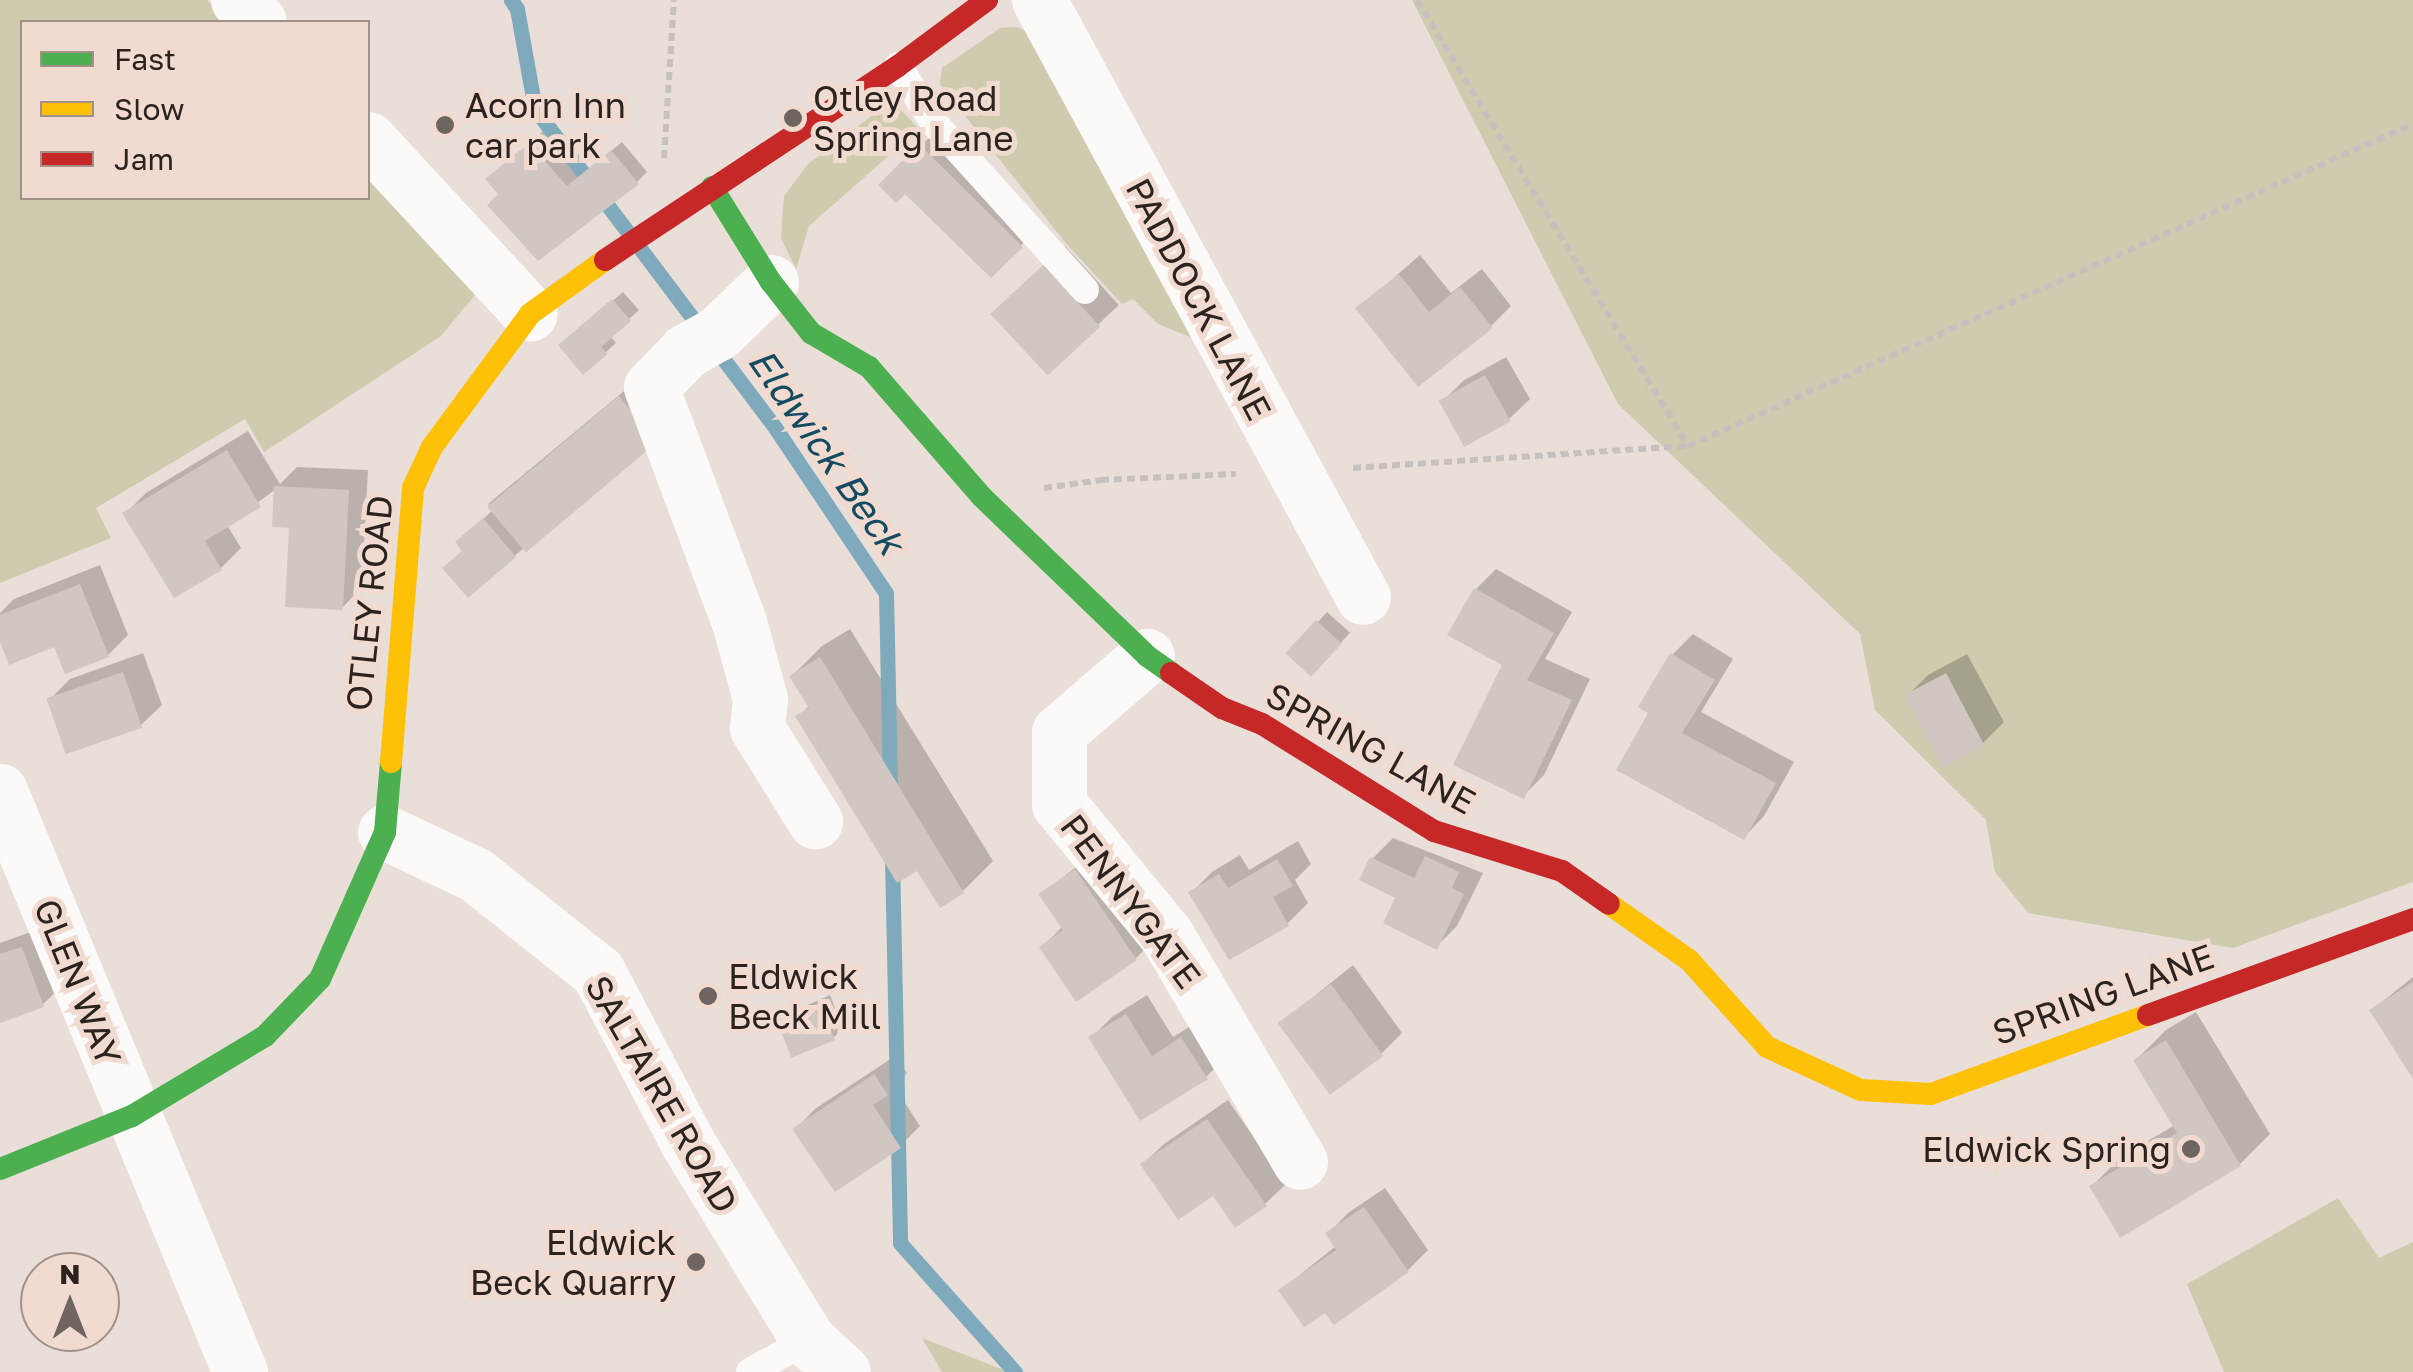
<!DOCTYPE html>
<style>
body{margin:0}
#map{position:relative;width:2413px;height:1372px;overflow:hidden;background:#e9ded8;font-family:"Golos Text",sans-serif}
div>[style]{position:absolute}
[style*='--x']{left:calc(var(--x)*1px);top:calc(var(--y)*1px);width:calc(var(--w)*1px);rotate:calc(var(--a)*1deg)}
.green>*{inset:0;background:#cecbaf}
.shadow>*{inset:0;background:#0003;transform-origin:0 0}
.stream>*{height:15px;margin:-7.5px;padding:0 7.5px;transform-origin:7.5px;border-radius:7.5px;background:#7eaabb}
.building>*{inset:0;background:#d0c7c2;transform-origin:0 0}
.path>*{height:6px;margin-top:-3px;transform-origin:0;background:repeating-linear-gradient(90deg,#c6c1bf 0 8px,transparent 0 13px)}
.lane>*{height:28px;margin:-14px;padding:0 14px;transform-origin:14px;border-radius:14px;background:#fcfaf9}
.street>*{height:55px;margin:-27.5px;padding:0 27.5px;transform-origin:27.5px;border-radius:27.5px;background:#fcfaf9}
.fast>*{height:22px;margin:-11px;padding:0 11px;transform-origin:11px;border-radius:11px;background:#4caf50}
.slow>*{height:22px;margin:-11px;padding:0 11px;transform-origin:11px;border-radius:11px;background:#ffc107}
.jam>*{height:22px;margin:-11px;padding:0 11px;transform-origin:11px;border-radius:11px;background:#c62828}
.dots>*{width:28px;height:28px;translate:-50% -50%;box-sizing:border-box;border:5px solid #f1dbd0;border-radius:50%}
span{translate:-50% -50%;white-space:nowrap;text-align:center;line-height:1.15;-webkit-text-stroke:10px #f1dbd0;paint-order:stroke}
.poi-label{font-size:35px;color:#2b231f}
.left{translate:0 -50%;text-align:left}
.right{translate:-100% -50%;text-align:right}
.street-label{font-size:35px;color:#2b231f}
.water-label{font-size:38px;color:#144b61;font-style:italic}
.legend{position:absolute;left:20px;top:20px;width:350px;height:180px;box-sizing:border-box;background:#f1dbd0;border:2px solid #a29189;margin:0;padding:12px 18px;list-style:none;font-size:30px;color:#2b231f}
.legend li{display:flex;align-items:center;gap:20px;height:50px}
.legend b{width:50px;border:2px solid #a29189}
.north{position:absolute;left:20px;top:1252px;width:100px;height:100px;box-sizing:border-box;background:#f1dbd0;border:2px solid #a29189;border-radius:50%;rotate:0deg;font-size:28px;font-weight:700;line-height:40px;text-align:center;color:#2b231f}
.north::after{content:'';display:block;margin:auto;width:35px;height:45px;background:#6e6460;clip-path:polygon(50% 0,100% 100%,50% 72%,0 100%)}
</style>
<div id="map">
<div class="green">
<i style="clip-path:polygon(0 0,207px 0,228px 22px,22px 22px,22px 198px,368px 198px,368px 170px,475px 295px,441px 336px,264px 452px,245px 419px,96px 508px,111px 538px,0 583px)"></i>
<i style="clip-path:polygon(1412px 0,2413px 0,2413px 882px,2233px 948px,2028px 913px,1995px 872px,1986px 820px,1875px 710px,1860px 634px,1618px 404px)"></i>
<i style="clip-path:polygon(1017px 27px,1024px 30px,1202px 342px,1158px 324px,1133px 299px,1122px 304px,1064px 241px,940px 84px,942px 68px,1000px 28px)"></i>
<i style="clip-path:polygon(882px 108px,899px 108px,919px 129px,809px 226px,796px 269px,781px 238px,784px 196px,808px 164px)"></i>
<i style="clip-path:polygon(2338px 1198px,2379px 1258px,2413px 1242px,2413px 1372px,2224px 1372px,2187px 1284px)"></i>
<i style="clip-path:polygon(922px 1338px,1009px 1372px,942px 1372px)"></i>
</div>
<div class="shadow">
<i style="clip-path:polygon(551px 124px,589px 169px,622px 142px,647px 172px,637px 182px,501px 194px,489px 179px)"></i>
<i style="clip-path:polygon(941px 126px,1041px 225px,991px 275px,906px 190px,882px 185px)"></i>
<i style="clip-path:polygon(1065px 246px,1119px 305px,1047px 372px,1014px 293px)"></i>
<i style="clip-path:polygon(1420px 255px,1451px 293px,1482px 269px,1511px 306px,1491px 326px,1359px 308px)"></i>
<i style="clip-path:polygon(623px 292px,639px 310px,610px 336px,616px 343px,606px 352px,571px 336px)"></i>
<i style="clip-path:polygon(1506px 357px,1530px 399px,1509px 419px,1442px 402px,1463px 381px)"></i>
<i style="clip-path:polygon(641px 377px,676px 420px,468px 595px,464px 549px,458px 542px,493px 510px,488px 504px)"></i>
<i style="clip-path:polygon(248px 431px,280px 484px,297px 467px,368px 470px,362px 587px,342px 608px,292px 526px,276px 489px,227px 525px,241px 548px,221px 568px,126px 513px,146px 493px)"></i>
<i style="clip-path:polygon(100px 565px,128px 635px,108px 655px,0 635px,0 613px,14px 599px)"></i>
<i style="clip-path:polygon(1496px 569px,1572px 612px,1545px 659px,1590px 679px,1544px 775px,1523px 796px,1505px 664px,1476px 589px)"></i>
<i style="left:1327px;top:612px;width:31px;height:55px;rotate:42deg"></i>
<i style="clip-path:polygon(850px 629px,993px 861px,963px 891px,798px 717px,810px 705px,792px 676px,822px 646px)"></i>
<i style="clip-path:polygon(1693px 634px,1733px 659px,1701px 712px,1794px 762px,1764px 816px,1744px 837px,1651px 712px,1672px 655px)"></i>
<i style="clip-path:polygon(143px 653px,162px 705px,141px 725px,50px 699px,70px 679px)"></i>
<i style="clip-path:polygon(1967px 654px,2004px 722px,1983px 743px,1907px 696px,1928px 675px)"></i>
<i style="clip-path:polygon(1393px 838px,1483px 873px,1457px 926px,1436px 947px,1373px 858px)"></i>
<i style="clip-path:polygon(1298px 841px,1311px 864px,1295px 880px,1308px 903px,1287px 924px,1192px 892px,1212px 872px,1240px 855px,1249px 870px)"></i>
<i style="clip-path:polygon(1097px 851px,1156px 938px,1136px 958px,1042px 947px,1063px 926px,1041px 894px)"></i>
<i style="clip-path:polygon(42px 928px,63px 985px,42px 1005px,0 1020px,0 943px)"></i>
<i style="clip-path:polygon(1353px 965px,1402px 1033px,1381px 1054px,1281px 1023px)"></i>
<i style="clip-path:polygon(2413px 977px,2413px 1075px,2372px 1010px)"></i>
<i style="clip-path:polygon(830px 995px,843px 1028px,833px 1038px,780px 1022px,790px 1013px)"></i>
<i style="clip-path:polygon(1147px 995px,1173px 1037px,1202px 1019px,1226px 1057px,1206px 1077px,1091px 1038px,1112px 1017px)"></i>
<i style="clip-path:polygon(2196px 1012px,2270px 1134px,2240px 1164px,2121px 1234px,2092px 1186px,2122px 1156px,2175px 1125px,2136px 1060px,2166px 1030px)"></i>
<i style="clip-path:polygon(895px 1056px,907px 1073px,894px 1086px,920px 1126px,900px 1146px,835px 1189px,795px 1130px,815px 1109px)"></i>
<i style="clip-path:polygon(1228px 1100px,1286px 1184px,1265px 1204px,1213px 1192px,1143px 1164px,1164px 1144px)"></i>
<i style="clip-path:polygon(1385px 1188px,1428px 1250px,1408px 1270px,1326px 1309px,1281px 1290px,1336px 1246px,1328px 1234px,1348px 1213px)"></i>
</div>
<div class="stream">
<i style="--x:511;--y:0;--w:11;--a:56"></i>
<i style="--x:517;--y:9;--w:102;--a:79.8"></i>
<i style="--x:535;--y:109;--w:397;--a:53"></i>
<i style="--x:774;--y:426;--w:201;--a:56.2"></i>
<i style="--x:886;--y:593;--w:195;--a:88.8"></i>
<i style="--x:892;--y:856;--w:387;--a:88.8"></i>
<i style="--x:900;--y:1243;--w:173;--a:48.3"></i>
</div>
<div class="building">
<i style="clip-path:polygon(529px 143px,567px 186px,611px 150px,639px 184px,538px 261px,487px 205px,498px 194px,485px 179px)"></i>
<i style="clip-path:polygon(919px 144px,1023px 247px,991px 278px,905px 194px,896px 203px,878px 185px)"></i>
<i style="left:1043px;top:265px;width:84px;height:72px;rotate:47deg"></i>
<i style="clip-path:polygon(1399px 274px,1429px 312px,1460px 287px,1493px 328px,1418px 387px,1355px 308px)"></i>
<i style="clip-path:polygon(612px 299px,631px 321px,601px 347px,608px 354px,583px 375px,558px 345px)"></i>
<i style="left:1485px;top:375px;width:53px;height:53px;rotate:61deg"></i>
<i style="left:619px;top:396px;width:60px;height:172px;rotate:50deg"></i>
<i style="clip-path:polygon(227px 450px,261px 507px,205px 541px,222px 570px,174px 598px,122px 513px)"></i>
<i style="clip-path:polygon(274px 486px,349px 490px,343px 610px,285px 607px,289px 528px,272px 527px)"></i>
<i style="clip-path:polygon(483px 518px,516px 557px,468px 598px,442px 568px,462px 551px,455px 542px)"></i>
<i style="clip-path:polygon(80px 584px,109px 657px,65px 674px,54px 647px,9px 665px,0 642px,0 615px)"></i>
<i style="clip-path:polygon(1474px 588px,1554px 633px,1527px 680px,1572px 700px,1524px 799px,1453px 765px,1502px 665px,1447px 635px)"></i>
<i style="left:1316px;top:620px;width:35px;height:45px;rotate:43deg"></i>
<i style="clip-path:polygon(1670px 653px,1715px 680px,1682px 733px,1776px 783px,1744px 840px,1616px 770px,1648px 713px,1638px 707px)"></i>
<i style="clip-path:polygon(820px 657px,964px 893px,940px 908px,917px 871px,897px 883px,795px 716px,809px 708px,789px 676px)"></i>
<i style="left:123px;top:672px;width:59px;height:81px;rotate:71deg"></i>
<i style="left:1946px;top:673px;width:82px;height:47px;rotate:62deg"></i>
<i style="clip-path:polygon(1425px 856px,1459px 872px,1452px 888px,1464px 894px,1437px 950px,1383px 923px,1395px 898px,1359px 880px,1370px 857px,1414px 878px)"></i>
<i style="clip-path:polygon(1277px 859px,1293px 886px,1273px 897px,1289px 926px,1229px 960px,1188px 892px,1219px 874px,1228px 888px)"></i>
<i style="clip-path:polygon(1075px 869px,1137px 960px,1076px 1002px,1039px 947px,1063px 930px,1038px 894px)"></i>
<i style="clip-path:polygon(22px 947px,44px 1007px,0 1023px,0 954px)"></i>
<i style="clip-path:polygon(2413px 982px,2413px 1079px,2369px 1010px)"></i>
<i style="left:1331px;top:984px;width:89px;height:66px;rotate:54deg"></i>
<i style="left:820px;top:1003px;width:40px;height:47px;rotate:68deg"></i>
<i style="clip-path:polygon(1126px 1014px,1152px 1056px,1181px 1037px,1208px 1079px,1140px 1121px,1088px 1037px)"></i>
<i style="clip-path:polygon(2166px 1040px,2241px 1166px,2120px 1238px,2089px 1186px,2177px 1133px,2133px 1060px)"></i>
<i style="clip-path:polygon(874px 1074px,888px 1095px,873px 1105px,901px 1148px,835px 1192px,792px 1129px)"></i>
<i style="clip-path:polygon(1207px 1119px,1267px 1206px,1235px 1228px,1213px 1196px,1178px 1220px,1140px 1164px)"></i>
<i style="clip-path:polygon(1364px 1207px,1409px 1272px,1334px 1325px,1325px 1313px,1304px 1327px,1278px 1290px,1336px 1250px,1325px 1233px)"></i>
</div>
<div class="path">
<i style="--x:1417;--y:0;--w:522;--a:58.72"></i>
<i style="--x:664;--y:158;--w:158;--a:-86.4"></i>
<i style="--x:1353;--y:468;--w:336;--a:-3.8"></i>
<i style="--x:1688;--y:446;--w:793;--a:-23.95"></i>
<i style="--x:1044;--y:488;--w:58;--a:-8"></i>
<i style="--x:1101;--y:480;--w:135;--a:-2.5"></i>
</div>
<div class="lane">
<i style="--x:898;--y:66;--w:67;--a:57.7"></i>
<i style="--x:934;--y:123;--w:225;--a:47.9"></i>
<i style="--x:750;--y:1372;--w:66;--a:-28.9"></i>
</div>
<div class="street">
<i style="--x:238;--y:0;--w:30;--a:46"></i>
<i style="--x:1039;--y:0;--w:679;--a:61.51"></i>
<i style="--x:368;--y:139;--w:238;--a:47.2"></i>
<i style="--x:771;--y:282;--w:74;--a:136.1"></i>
<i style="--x:718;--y:333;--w:37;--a:151"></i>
<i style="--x:686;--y:351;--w:50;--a:134.2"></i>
<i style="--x:651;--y:387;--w:251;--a:69.5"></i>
<i style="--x:739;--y:622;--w:80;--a:74.7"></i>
<i style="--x:760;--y:699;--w:29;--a:96"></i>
<i style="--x:757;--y:728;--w:110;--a:58.1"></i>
<i style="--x:1147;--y:656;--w:116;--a:139.2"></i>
<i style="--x:1059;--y:732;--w:72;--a:90"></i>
<i style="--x:1059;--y:804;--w:171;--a:50.7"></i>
<i style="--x:1167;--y:936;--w:262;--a:59.5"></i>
<i style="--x:0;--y:791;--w:629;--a:67.56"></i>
<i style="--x:385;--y:832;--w:101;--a:25.3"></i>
<i style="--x:476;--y:875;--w:156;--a:38.5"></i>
<i style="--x:598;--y:972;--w:195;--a:62.3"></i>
<i style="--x:689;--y:1145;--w:228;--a:58.6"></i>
<i style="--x:808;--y:1340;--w:47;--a:42.4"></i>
</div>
<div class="fast">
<i style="--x:712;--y:187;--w:112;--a:58.2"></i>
<i style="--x:771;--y:282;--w:65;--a:51.9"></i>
<i style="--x:811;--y:333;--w:67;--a:30.4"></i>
<i style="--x:869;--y:367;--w:172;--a:49"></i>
<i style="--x:982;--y:497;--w:229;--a:43.9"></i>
<i style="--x:1147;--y:656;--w:29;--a:35"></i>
<i style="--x:0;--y:1169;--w:142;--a:-21.9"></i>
<i style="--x:132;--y:1116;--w:155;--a:-31"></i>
<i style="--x:265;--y:1036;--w:79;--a:-46"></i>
<i style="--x:320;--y:979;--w:161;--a:-66.1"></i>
<i style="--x:385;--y:832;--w:70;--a:-85.1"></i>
</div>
<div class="slow">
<i style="--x:391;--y:762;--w:275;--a:-85.4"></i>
<i style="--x:413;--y:488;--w:45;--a:-65.1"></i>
<i style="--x:432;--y:447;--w:165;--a:-53.6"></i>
<i style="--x:530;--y:314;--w:92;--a:-35.8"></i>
<i style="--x:1609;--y:904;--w:98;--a:35"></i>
<i style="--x:1689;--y:960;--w:117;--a:48.1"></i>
<i style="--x:1767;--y:1047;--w:103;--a:24.6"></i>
<i style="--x:1861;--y:1090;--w:70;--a:3.3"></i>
<i style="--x:1931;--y:1094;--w:231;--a:-20"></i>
</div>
<div class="jam">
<i style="--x:605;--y:260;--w:351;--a:-33.5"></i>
<i style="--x:898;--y:66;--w:111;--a:-36.6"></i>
<i style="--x:1171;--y:673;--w:62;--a:34.5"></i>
<i style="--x:1222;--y:708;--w:43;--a:21.8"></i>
<i style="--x:1262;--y:724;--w:203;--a:31.9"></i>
<i style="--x:1434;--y:831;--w:134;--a:17.4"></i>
<i style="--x:1562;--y:871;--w:57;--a:35.1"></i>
<i style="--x:2148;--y:1015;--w:282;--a:-19.9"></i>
</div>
<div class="dots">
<i style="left:793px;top:118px;background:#6e6460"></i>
<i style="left:445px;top:125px;background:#6e6460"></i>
<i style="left:708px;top:996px;background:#6e6460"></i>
<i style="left:2191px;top:1149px;background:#6e6460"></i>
<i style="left:696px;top:1262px;background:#6e6460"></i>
</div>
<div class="poi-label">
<span class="left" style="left:813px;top:118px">Otley Road<br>Spring Lane</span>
<span class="left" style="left:465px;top:125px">Acorn Inn<br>car park</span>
<span class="left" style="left:728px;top:996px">Eldwick<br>Beck Mill</span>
<span class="right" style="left:2171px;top:1149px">Eldwick Spring</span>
<span class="right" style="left:676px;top:1262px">Eldwick<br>Beck Quarry</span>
</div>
<div class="street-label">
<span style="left:1199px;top:299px;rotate:62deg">PADDOCK LANE</span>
<span style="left:369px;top:603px;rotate:-84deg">OTLEY ROAD</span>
<span style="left:1371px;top:748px;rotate:29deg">SPRING LANE</span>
<span style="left:1131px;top:901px;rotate:53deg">PENNYGATE</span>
<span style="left:78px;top:982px;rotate:68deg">GLEN WAY</span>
<span style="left:2103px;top:994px;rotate:-20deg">SPRING LANE</span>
<span style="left:662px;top:1094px;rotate:60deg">SALTAIRE ROAD</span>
</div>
<div class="water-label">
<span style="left:827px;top:451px;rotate:55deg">Eldwick Beck</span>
</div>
<ul class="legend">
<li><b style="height:12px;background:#4caf50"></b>Fast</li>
<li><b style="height:12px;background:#ffc107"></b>Slow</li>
<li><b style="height:12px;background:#c62828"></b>Jam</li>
</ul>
<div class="north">N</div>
</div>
